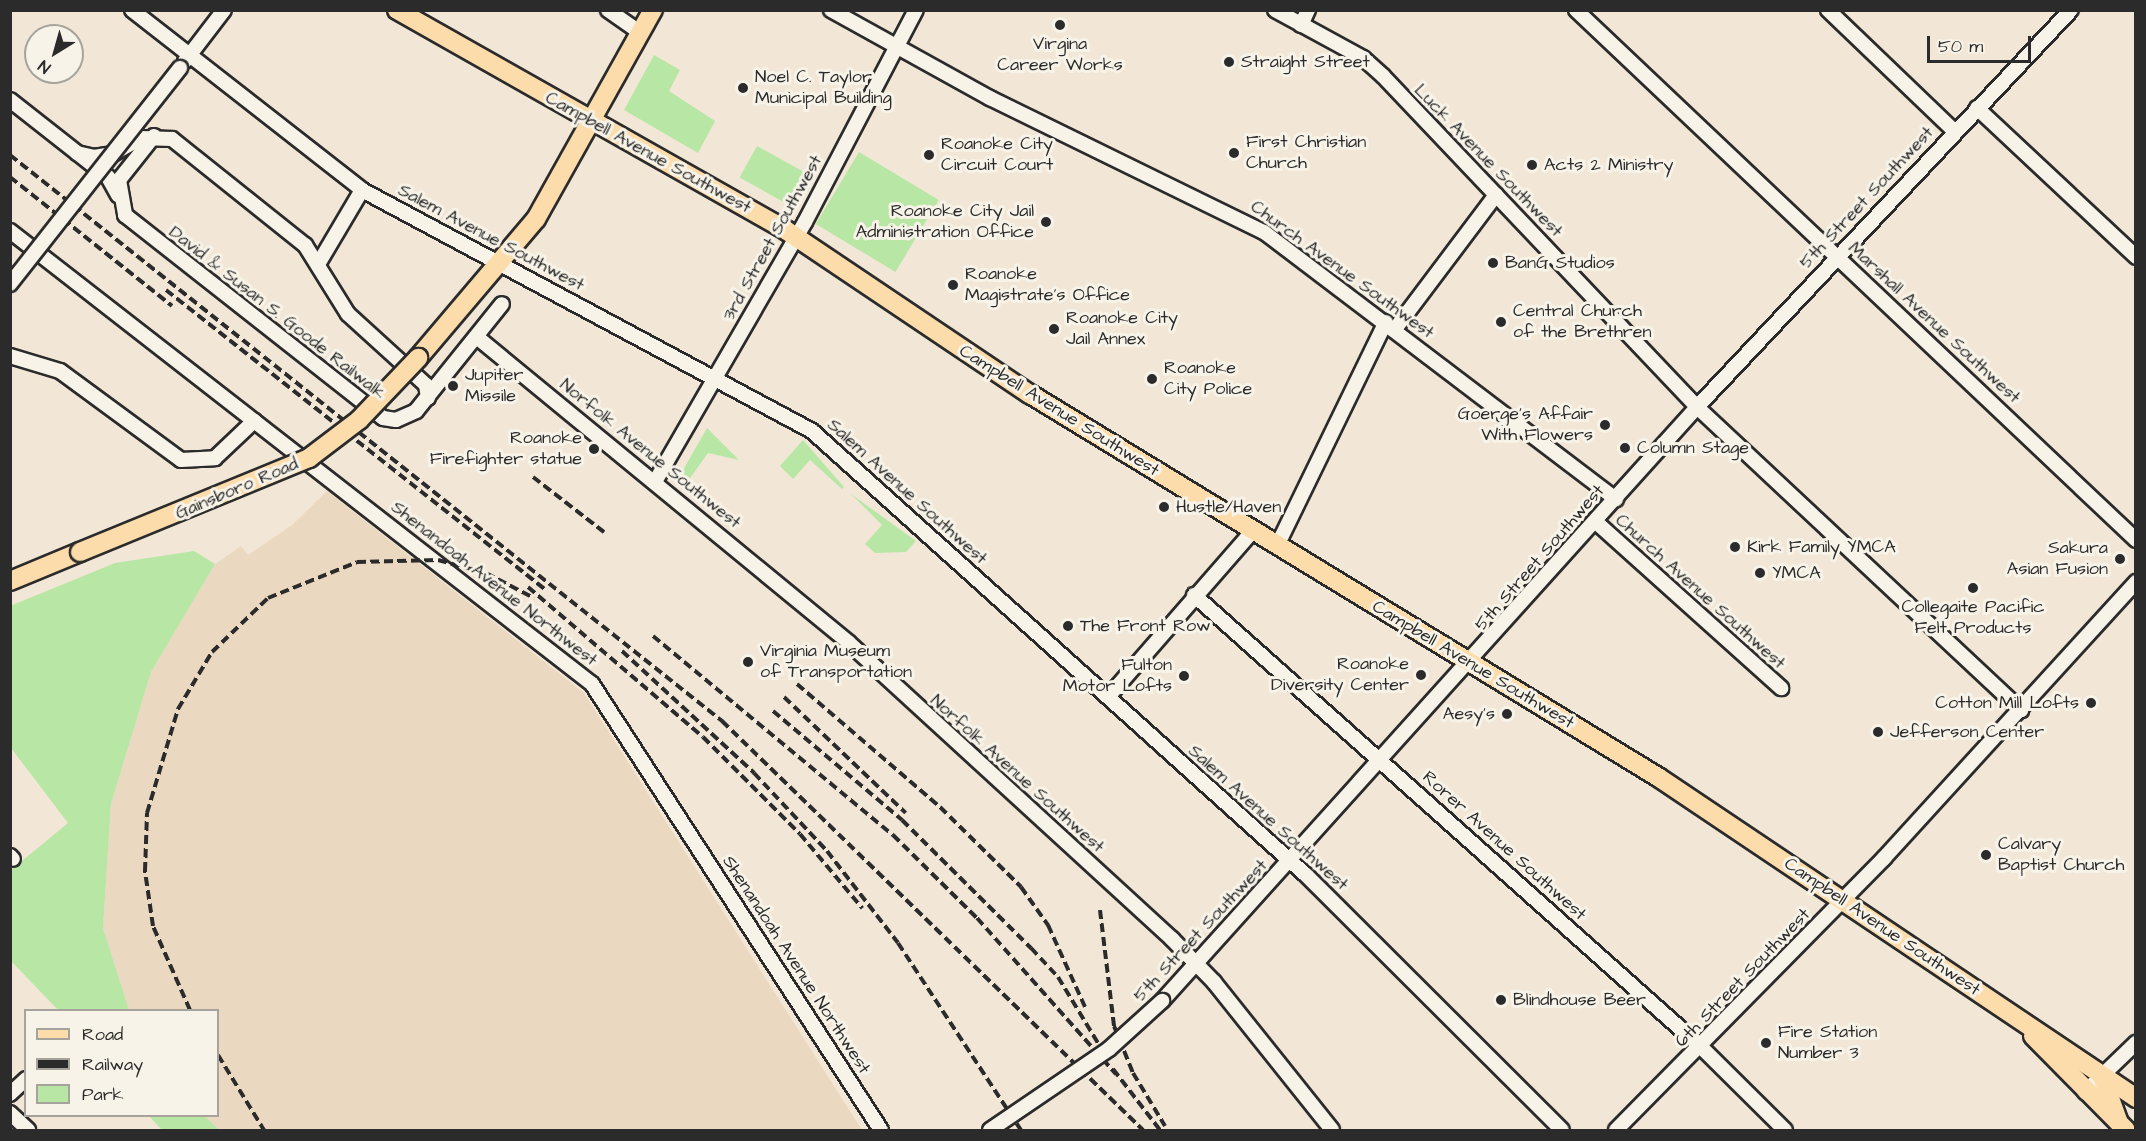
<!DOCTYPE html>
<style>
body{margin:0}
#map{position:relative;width:2146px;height:1141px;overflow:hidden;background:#f2e7d6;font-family:"Architects Daughter",sans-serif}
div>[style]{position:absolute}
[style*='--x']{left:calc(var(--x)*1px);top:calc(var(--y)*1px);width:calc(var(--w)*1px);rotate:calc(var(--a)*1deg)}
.built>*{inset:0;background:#ebd8c0}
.green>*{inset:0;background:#b8e6a5;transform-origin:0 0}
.roads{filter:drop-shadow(2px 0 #2b2b2b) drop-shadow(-2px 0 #2b2b2b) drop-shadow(0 2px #2b2b2b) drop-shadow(0 -2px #2b2b2b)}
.minor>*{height:14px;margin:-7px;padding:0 7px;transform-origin:7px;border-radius:7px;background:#f7f3e8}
.major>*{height:18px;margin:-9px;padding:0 9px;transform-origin:9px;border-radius:9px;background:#fddcac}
.rail>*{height:4px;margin-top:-2px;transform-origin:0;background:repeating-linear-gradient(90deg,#2b2b2b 0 9px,transparent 0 13.5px)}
.bridges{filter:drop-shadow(2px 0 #2b2b2b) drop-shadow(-2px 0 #2b2b2b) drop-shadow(0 2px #2b2b2b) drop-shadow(0 -2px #2b2b2b)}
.minor-bridge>*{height:14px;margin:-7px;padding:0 7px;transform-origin:7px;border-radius:7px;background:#f7f3e8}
.major-bridge>*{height:18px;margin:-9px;padding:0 9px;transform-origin:9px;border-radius:9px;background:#fddcac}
.dots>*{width:16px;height:16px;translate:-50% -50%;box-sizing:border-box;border:3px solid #f7f3e8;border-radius:50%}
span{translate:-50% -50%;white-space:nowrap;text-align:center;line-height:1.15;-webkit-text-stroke:6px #f7f3e8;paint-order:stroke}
.poi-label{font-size:18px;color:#2b2b2b}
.left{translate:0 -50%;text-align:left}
.right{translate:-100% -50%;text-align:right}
.street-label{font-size:18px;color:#2b2b2b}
.frame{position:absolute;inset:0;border:12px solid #2b2b2b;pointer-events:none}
.legend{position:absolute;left:24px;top:1009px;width:195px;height:108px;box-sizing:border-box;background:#f7f3e8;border:2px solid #a5a39c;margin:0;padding:8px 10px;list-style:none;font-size:18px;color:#2b2b2b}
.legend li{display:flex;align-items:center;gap:12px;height:30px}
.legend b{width:30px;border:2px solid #a5a39c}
.north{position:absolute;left:24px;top:24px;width:60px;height:60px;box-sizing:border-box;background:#f7f3e8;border:2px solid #a5a39c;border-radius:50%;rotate:217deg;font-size:16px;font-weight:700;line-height:24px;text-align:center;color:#2b2b2b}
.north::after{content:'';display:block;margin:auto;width:21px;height:27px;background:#2b2b2b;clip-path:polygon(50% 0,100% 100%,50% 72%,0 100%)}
.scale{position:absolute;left:1927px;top:36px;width:104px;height:27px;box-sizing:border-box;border:3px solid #2b2b2b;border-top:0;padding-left:8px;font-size:18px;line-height:21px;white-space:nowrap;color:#2b2b2b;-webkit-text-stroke:4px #f7f3e8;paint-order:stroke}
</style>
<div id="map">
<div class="built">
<i style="clip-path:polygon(327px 491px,584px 693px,862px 1130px,219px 1130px,205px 1116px,218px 1116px,218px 1010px,129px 1010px,103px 928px,111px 804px,151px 672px,215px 564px,241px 546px,248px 555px,292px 525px)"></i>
</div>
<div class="green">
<i style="clip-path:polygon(654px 55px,680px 70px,669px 91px,715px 121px,698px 153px,624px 110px)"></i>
<i style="left:757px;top:146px;width:62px;height:36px;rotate:29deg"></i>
<i style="left:859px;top:152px;width:93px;height:84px;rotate:31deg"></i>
<i style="clip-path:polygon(707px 428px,739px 460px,708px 453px,685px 485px,678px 479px)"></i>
<i style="clip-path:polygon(803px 440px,844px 487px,842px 489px,810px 460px,793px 479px,780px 466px)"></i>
<i style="clip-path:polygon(851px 494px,916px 541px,906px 552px,875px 553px,865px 544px,882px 525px)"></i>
<i style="clip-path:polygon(194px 551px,215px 564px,151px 672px,111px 804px,103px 928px,129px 1010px,58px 1010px,11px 961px,11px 870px,68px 823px,11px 748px,10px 606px,115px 563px)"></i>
<i style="clip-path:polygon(149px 1116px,205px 1116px,219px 1130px,162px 1130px)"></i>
</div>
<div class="roads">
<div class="minor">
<i style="--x:132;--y:10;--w:292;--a:38"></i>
<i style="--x:362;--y:190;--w:510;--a:28.17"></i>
<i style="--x:812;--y:431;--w:664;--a:41.95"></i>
<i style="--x:1306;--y:875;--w:361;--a:44.9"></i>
<i style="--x:608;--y:10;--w:40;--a:34.9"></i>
<i style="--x:831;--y:10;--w:182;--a:29"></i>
<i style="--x:990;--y:98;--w:305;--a:26.1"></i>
<i style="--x:1264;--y:232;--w:442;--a:37.2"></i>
<i style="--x:1275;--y:10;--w:100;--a:28.6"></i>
<i style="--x:1363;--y:58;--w:27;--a:42"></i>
<i style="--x:1383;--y:76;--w:456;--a:46.5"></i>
<i style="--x:1697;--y:407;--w:444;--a:43.1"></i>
<i style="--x:1576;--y:10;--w:771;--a:43.42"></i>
<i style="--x:1828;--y:10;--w:176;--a:43.8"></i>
<i style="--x:1301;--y:25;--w:17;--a:-65"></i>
<i style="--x:185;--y:61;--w:64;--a:-52.6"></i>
<i style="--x:10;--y:100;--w:125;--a:38.2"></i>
<i style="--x:108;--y:177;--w:21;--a:61"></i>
<i style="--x:1977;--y:108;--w:218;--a:43.1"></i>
<i style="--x:154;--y:136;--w:56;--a:128.5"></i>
<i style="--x:119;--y:180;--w:36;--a:80"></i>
<i style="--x:125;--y:215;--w:328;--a:38.2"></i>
<i style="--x:383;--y:418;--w:13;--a:9"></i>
<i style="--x:396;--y:420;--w:22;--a:-24"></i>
<i style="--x:416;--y:411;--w:137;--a:-51.2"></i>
<i style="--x:77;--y:153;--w:17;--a:13"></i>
<i style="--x:94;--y:157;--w:19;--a:-9"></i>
<i style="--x:113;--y:154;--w:32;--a:-30"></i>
<i style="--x:141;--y:138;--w:31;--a:2"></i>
<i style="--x:172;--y:139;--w:170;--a:38.6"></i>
<i style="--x:305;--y:245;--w:81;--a:58.1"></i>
<i style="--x:348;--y:314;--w:105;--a:42.3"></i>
<i style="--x:426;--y:385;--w:13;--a:81"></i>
<i style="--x:10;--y:231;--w:738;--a:37.9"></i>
<i style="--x:592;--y:684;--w:531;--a:57.06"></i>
<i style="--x:320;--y:261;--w:82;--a:-59.4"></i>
<i style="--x:1395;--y:329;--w:168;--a:-53"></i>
<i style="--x:478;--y:338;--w:480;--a:39.4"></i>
<i style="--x:849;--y:643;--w:438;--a:42.5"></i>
<i style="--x:1172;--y:939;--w:60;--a:45.7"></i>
<i style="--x:1214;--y:982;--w:189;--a:51.4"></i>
<i style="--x:10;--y:356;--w:52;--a:16.7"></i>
<i style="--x:60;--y:371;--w:150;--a:36.3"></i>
<i style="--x:181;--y:460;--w:34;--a:-3"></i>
<i style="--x:215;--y:458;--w:54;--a:-43.5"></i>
<i style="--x:656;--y:480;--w:298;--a:-60"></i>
<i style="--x:805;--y:222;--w:239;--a:-62.4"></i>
<i style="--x:1596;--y:522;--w:249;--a:41.9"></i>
<i style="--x:1277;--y:546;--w:249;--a:-64.1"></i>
<i style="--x:1194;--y:595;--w:679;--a:41.72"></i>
<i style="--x:1701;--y:1047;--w:118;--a:44.7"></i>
<i style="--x:1108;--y:697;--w:219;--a:-48.9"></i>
<i style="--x:10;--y:856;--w:4;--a:45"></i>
<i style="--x:1162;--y:1001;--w:799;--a:-47.99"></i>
<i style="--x:1697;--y:407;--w:545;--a:-46.71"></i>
<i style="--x:2085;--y:1092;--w:71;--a:-43.9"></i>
<i style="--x:10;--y:1094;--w:22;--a:-43"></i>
<i style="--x:10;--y:1113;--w:25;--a:43"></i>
<i style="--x:1616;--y:1130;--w:382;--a:-45.4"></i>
<i style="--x:1884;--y:858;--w:374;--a:-47.6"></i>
</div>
<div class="major">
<i style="--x:397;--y:10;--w:448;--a:29.5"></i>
<i style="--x:787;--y:231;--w:293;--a:33.9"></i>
<i style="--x:1030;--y:394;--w:736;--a:31.38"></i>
<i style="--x:1658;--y:777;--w:576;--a:33.88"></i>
<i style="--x:418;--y:358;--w:182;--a:-49.7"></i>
<i style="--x:536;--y:219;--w:240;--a:-60.8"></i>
<i style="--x:10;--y:581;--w:76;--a:-22.5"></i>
<i style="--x:2033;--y:1036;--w:132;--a:45.3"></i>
<i style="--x:2102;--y:1076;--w:50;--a:70.1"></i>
</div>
</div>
<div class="rail">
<i style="--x:10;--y:155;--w:910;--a:38.48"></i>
<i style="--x:722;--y:721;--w:587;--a:44.17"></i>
<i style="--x:10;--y:177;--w:207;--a:38.5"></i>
<i style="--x:166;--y:290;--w:483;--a:38.3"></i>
<i style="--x:533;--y:477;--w:90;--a:37.8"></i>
<i style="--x:528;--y:587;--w:230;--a:40.6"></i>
<i style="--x:703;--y:737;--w:137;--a:45"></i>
<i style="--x:800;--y:834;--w:97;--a:50"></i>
<i style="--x:653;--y:636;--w:312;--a:39.7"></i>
<i style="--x:893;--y:835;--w:118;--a:44.7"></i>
<i style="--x:977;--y:918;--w:209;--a:48.3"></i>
<i style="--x:622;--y:651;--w:180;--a:42.7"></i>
<i style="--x:754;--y:773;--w:107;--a:46.9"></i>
<i style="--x:827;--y:851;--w:116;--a:52.3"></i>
<i style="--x:898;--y:943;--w:224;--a:56.7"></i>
<i style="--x:797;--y:684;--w:189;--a:40.7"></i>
<i style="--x:940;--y:807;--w:114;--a:44.6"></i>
<i style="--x:1021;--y:887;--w:47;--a:54.6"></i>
<i style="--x:1048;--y:925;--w:90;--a:65.7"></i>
<i style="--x:784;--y:697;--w:168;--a:43.6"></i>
<i style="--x:773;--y:711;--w:169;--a:40.2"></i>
<i style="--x:902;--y:820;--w:182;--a:44.8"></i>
<i style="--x:1031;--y:948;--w:40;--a:47"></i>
<i style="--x:1058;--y:977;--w:83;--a:58.8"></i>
<i style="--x:1100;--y:910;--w:117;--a:83.1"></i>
<i style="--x:1114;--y:1026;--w:51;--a:68"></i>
<i style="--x:1133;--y:1073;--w:62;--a:58.9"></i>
<i style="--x:190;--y:1010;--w:92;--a:-113.8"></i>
<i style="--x:153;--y:926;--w:56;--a:-98.3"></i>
<i style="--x:145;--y:871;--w:58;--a:-88"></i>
<i style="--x:147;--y:813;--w:109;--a:-73.4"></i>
<i style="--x:178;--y:709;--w:66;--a:-59.2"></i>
<i style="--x:212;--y:652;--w:78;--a:-44"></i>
<i style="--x:268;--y:598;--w:96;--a:-22"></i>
<i style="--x:357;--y:562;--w:81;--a:-1.4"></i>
<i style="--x:438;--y:560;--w:50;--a:15.2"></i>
<i style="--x:486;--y:573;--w:54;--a:27.5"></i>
<i style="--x:218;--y:1055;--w:88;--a:58.5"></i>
<i style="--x:1113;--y:1069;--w:77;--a:52.4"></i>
</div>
<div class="bridges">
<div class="minor-bridge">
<i style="--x:10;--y:284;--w:275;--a:-51.8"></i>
<i style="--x:990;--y:1130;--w:144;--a:-34.2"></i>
<i style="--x:1109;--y:1049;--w:72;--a:-42.2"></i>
</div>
<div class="major-bridge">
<i style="--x:80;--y:552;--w:248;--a:-22.3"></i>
<i style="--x:309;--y:458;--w:63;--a:-37.2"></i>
<i style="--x:359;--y:420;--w:86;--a:-46.4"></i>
</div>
</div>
<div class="dots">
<i style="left:1060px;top:25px;background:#2b2b2b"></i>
<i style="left:1229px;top:62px;background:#2b2b2b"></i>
<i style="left:743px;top:88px;background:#2b2b2b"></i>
<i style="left:1234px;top:153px;background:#2b2b2b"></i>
<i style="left:929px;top:155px;background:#2b2b2b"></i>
<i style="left:1532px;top:165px;background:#2b2b2b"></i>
<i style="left:1046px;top:222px;background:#2b2b2b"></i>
<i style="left:1493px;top:263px;background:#2b2b2b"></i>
<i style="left:953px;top:285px;background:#2b2b2b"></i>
<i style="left:1501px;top:322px;background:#2b2b2b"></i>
<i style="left:1054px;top:329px;background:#2b2b2b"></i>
<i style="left:1152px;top:379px;background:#2b2b2b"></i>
<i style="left:453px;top:386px;background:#2b2b2b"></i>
<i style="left:1605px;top:425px;background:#2b2b2b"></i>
<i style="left:1625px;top:448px;background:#2b2b2b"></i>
<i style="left:594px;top:449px;background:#2b2b2b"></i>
<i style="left:1164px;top:507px;background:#2b2b2b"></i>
<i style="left:1735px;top:547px;background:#2b2b2b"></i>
<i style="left:2120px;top:559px;background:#2b2b2b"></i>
<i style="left:1760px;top:573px;background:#2b2b2b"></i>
<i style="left:1973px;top:588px;background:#2b2b2b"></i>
<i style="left:1068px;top:626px;background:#2b2b2b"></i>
<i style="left:748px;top:662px;background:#2b2b2b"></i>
<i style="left:1421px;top:675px;background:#2b2b2b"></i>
<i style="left:1184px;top:676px;background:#2b2b2b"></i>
<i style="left:2091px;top:703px;background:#2b2b2b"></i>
<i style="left:1507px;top:714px;background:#2b2b2b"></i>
<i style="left:1878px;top:732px;background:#2b2b2b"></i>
<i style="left:1986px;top:855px;background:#2b2b2b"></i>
<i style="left:1501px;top:1000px;background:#2b2b2b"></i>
<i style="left:1766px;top:1043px;background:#2b2b2b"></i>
</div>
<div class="poi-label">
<span style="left:1060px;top:55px">Virgina<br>Career Works</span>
<span class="left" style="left:1241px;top:62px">Straight Street</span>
<span class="left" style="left:755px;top:88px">Noel C. Taylor<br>Municipal Building</span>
<span class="left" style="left:1246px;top:153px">First Christian<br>Church</span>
<span class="left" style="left:941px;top:155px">Roanoke City<br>Circuit Court</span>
<span class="left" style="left:1544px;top:165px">Acts 2 Ministry</span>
<span class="right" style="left:1034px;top:222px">Roanoke City Jail<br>Administration Office</span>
<span class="left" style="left:1505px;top:263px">BanG Studios</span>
<span class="left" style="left:965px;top:285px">Roanoke<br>Magistrate's Office</span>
<span class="left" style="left:1513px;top:322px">Central Church<br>of the Brethren</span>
<span class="left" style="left:1066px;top:329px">Roanoke City<br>Jail Annex</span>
<span class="left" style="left:1164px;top:379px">Roanoke<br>City Police</span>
<span class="left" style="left:465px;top:386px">Jupiter<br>Missile</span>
<span class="right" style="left:1593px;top:425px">Goerge's Affair<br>With Flowers</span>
<span class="right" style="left:582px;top:449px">Roanoke<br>Firefighter statue</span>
<span class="left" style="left:1637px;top:448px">Column Stage</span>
<span class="left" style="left:1176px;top:507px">Hustle/Haven</span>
<span class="left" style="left:1747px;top:547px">Kirk Family YMCA</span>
<span class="right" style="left:2108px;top:559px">Sakura<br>Asian Fusion</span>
<span class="left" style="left:1772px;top:573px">YMCA</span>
<span style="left:1973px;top:618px">Collegaite Pacific<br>Felt Products</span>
<span class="left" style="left:1080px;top:626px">The Front Row</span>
<span class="left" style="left:760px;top:662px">Virginia Museum<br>of Transportation</span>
<span class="right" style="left:1409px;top:675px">Roanoke<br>Diversity Center</span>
<span class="right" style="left:1172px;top:676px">Fulton<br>Motor Lofts</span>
<span class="right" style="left:2079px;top:703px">Cotton Mill Lofts</span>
<span class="right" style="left:1495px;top:714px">Aesy's</span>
<span class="left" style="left:1890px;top:732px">Jefferson Center</span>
<span class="left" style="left:1998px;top:855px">Calvary<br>Baptist Church</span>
<span class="left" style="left:1513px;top:1000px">Blindhouse Beer</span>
<span class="left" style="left:1778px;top:1043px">Fire Station<br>Number 3</span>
</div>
<div class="street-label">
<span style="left:648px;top:153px;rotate:29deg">Campbell Avenue Southwest</span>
<span style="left:1488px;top:161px;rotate:46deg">Luck Avenue Southwest</span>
<span style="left:1867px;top:198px;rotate:-47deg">5th Street Southwest</span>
<span style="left:491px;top:238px;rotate:28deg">Salem Avenue Southwest</span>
<span style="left:773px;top:238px;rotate:-61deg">3rd Street Southwest</span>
<span style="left:1342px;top:270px;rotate:36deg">Church Avenue Southwest</span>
<span style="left:277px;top:313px;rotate:38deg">David &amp; Susan S. Goode Railwalk</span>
<span style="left:1934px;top:323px;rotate:43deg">Marshall Avenue Southwest</span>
<span style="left:1059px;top:411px;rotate:32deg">Campbell Avenue Southwest</span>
<span style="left:650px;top:454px;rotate:39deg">Norfolk Avenue Southwest</span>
<span style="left:237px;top:489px;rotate:-23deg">Gainsboro Road</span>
<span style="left:907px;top:492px;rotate:42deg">Salem Avenue Southwest</span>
<span style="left:1540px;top:558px;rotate:-49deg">5th Street Southwest</span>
<span style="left:494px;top:584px;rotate:38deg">Shenandoah Avenue Northwest</span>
<span style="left:1700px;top:592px;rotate:42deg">Church Avenue Southwest</span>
<span style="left:1473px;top:665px;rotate:31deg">Campbell Avenue Southwest</span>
<span style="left:1017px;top:774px;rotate:42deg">Norfolk Avenue Southwest</span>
<span style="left:1268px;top:818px;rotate:42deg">Salem Avenue Southwest</span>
<span style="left:1504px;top:846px;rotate:42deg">Rorer Avenue Southwest</span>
<span style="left:1882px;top:927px;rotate:34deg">Campbell Avenue Southwest</span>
<span style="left:1201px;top:931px;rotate:-47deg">5th Street Southwest</span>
<span style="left:796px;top:965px;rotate:57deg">Shenandoah Avenue Northwest</span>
<span style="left:1743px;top:978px;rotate:-46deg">6th Street Southwest</span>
</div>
<div class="frame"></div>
<ul class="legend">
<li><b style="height:8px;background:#fddcac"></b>Road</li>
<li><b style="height:8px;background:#2b2b2b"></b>Railway</li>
<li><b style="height:16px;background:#b8e6a5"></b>Park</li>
</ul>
<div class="north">N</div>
<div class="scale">50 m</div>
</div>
